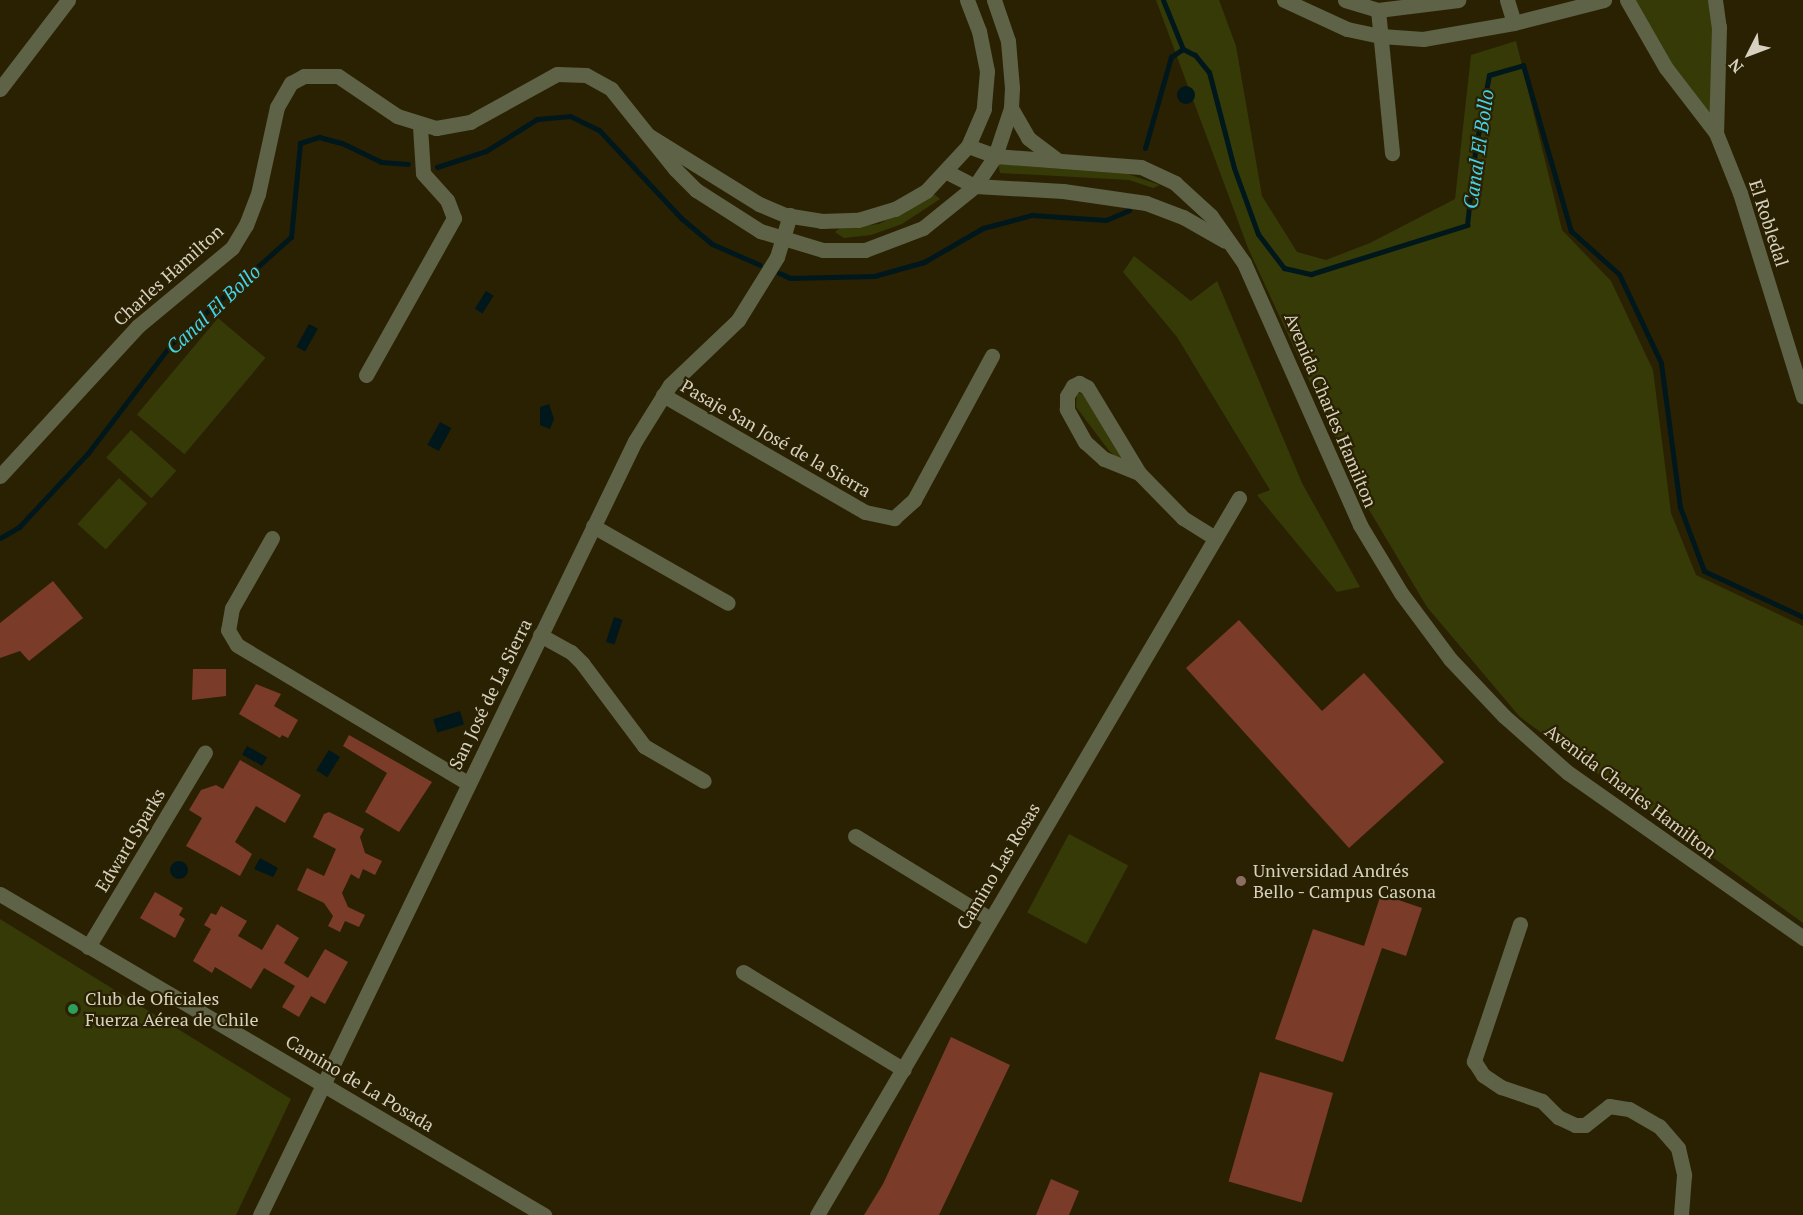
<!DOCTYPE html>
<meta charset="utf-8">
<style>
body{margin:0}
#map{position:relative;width:1803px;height:1215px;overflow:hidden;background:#2a2103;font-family:"PT Serif",serif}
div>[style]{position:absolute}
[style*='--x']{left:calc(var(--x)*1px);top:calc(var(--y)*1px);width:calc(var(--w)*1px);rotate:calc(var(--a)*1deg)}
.green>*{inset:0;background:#363a07;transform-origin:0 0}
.water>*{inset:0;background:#00171c;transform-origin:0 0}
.round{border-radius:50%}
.stream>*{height:5px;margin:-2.5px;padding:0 2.5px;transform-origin:2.5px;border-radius:2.5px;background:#00171c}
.building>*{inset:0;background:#7a3b29;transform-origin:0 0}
.minor>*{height:15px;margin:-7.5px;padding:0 7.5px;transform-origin:7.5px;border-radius:7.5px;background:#5e6247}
.tertiary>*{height:15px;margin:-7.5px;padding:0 7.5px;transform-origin:7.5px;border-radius:7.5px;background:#5e6247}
.dots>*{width:16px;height:16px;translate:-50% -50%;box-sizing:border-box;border:3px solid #2a2103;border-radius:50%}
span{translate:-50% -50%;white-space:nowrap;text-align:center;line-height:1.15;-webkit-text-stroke:4.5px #2a2103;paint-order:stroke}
.street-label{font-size:18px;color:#d7d1c0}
.poi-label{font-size:18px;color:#d7d1c0}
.left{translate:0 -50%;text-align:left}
.water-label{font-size:20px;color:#42d3ea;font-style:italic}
.north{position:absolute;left:1719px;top:24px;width:60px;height:60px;-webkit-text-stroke:4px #2a2103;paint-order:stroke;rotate:228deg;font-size:16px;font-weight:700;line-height:24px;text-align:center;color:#d7d1c0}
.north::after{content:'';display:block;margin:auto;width:21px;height:27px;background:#d7d1c0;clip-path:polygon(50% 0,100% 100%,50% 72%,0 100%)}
</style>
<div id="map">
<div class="green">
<i style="clip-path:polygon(1156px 0,1219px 0,1236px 46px,1262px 196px,1297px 252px,1326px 260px,1370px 243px,1455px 199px,1471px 55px,1516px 41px,1562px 230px,1611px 281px,1653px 370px,1671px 513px,1696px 575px,1803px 626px,1803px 923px,1520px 717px,1427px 607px,1368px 508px,1248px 248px)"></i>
<i style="clip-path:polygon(1627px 0,1715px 0,1716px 133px)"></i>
<i style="clip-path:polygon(998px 164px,1128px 174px,1160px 185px,1153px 188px,1129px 180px,1000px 173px)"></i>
<i style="clip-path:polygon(934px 194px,940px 199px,902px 224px,871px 235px,844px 238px,835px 232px,840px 228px,879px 224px)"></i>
<i style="clip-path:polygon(1134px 256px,1191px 301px,1217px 281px,1302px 483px,1360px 587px,1337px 592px,1257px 495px,1270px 490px,1177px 337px,1123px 272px)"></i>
<i style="left:218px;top:318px;width:62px;height:126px;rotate:40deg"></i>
<i style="clip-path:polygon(1077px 392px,1085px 395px,1125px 457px,1119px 459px,1110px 452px,1076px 407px)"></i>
<i style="left:131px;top:430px;width:61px;height:37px;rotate:42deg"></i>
<i style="left:119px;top:478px;width:38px;height:62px;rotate:42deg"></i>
<i style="left:1069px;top:834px;width:67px;height:89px;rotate:28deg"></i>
<i style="clip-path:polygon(0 919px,291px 1099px,236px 1215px,0 1215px)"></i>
</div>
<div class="water">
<i class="round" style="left:1177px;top:86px;width:18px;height:18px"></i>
<i style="left:486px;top:291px;width:9px;height:21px;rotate:32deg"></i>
<i style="left:309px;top:324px;width:10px;height:26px;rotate:29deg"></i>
<i style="clip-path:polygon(549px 404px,554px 419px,550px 429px,540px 425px,540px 407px)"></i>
<i style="left:440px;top:422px;width:13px;height:26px;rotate:29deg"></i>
<i style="left:614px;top:617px;width:9px;height:26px;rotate:18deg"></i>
<i style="left:460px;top:711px;width:14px;height:28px;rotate:73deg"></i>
<i style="left:247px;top:746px;width:23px;height:10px;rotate:29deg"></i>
<i style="left:329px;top:750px;width:13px;height:24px;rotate:32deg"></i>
<i style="clip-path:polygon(260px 858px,278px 868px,273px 877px,254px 869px)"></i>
<i class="round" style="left:170px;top:861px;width:18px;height:18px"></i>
</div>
<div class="stream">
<i style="--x:1163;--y:0;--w:53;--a:67.8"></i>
<i style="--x:1145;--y:148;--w:95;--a:-74.1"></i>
<i style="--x:1171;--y:57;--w:14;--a:-34"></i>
<i style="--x:1183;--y:49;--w:13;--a:27"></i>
<i style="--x:1195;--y:55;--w:22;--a:51"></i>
<i style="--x:1209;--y:72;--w:99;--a:75.4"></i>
<i style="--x:1234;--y:168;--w:70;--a:70"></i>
<i style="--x:1258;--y:234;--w:43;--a:52.6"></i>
<i style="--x:1284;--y:268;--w:28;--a:13"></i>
<i style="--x:1311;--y:274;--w:164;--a:-17.4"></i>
<i style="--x:1467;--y:225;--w:74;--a:-83.8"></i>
<i style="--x:1475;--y:151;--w:77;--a:-79.6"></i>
<i style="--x:1489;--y:75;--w:35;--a:-16"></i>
<i style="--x:1523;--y:65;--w:173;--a:73.9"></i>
<i style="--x:1571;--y:231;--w:64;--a:41.9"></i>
<i style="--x:1619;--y:274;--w:98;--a:64.7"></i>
<i style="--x:1661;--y:363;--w:145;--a:82.5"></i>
<i style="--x:1680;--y:507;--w:68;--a:69.4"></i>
<i style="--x:1704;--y:571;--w:109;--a:24.9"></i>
<i style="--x:437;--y:167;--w:52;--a:-18.1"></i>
<i style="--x:486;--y:151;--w:60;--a:-32.1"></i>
<i style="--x:537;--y:119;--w:33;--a:-5"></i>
<i style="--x:570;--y:116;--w:32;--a:26"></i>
<i style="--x:599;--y:130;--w:120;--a:47"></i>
<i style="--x:681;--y:218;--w:40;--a:40"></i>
<i style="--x:712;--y:244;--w:52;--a:23.6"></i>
<i style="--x:779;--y:273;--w:12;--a:24"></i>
<i style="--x:790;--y:278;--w:84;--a:-1.4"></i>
<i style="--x:874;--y:276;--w:52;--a:-15.6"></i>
<i style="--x:924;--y:262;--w:68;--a:-30"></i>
<i style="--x:983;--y:228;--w:51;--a:-14.9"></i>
<i style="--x:1032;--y:215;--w:74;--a:3.9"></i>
<i style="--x:1106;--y:220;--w:25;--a:-23"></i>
<i style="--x:0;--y:538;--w:22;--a:-30"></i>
<i style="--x:19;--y:527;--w:101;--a:-47"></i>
<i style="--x:88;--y:453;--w:140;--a:-52.6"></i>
<i style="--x:173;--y:342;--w:158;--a:-41.7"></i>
<i style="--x:291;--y:237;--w:94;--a:-84.5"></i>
<i style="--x:300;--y:143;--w:20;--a:-18"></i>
<i style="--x:319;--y:137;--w:24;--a:15"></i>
<i style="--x:342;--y:143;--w:43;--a:26"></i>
<i style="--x:381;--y:162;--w:27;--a:4"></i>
</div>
<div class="building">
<i style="clip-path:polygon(53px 581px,83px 618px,29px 661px,20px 651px,0 658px,0 623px)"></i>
<i style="clip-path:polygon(1239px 620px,1322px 711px,1364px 673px,1444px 762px,1349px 848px,1186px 668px)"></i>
<i style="clip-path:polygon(193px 669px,226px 669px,226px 696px,192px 700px)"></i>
<i style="clip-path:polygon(256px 684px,281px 694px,274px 706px,298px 720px,288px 738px,282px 735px,280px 738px,239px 714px)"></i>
<i style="clip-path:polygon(349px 735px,432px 782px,399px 832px,365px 812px,387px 773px,343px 746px)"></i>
<i style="clip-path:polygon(240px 760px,301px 795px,285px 823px,256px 806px,235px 842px,252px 854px,240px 876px,186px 846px,202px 818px,189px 810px,201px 790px,216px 785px,223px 789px)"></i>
<i style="clip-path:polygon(329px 812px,364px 829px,360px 837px,365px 853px,382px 861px,375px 875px,363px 869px,359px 879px,351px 874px,342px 893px,348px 907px,365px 915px,359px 927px,345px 921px,340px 932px,328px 926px,333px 916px,324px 903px,297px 890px,307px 868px,324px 876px,336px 849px,313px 837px,324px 814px)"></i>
<i style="clip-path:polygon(155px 892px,183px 908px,179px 915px,185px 919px,175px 938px,140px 918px)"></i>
<i style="clip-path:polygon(1381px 894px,1422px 908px,1406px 956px,1382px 948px,1343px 1062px,1275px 1039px,1313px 929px,1364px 946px)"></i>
<i style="clip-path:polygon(221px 906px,247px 921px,238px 936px,262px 950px,277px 924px,299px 938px,284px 963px,308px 978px,325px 949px,348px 962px,325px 1004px,311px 996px,299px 1017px,282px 1007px,295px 986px,264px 968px,251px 989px,215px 967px,212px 973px,193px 961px,211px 929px,204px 925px,211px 913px,216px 915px)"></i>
<i style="clip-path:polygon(951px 1037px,1010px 1065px,939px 1215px,864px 1215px,883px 1184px)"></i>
<i style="left:1260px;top:1072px;width:76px;height:114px;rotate:16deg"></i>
<i style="clip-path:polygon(1051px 1179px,1079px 1191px,1069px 1215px,1036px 1215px)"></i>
</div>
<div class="minor">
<i style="--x:967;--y:0;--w:33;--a:69"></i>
<i style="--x:979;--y:31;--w:41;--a:78.7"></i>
<i style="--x:987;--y:71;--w:38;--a:95"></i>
<i style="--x:984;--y:109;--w:40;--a:113.4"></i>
<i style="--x:994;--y:0;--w:43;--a:71.1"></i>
<i style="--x:1008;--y:41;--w:47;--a:85.1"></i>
<i style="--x:1012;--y:88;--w:20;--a:93"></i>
<i style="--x:1011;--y:108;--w:51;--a:108.4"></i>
<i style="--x:1284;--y:0;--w:69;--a:24.7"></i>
<i style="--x:1347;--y:29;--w:35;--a:12"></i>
<i style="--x:1381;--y:36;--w:42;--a:4.1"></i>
<i style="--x:1423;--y:39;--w:92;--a:-10"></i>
<i style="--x:1514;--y:23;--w:93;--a:-14.3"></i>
<i style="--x:1345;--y:0;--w:34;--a:17"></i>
<i style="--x:1378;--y:10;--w:81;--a:-7.1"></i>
<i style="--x:1507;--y:0;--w:24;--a:73"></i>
<i style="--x:1627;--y:0;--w:78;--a:60.2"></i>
<i style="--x:1666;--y:68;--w:82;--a:52.4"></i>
<i style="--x:1716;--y:133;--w:65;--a:68.2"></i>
<i style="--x:1740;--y:193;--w:213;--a:72.8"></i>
<i style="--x:1715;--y:0;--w:27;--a:82"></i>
<i style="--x:1719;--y:27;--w:106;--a:91.6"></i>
<i style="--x:1378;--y:10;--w:144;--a:84.4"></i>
<i style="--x:0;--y:89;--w:112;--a:-52.6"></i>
<i style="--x:366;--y:375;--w:180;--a:-60.7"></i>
<i style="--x:454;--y:218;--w:19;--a:-111"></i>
<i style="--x:447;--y:200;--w:36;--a:-132"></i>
<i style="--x:423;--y:173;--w:47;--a:-93.7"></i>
<i style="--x:663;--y:395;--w:233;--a:30.1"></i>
<i style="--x:865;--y:512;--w:30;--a:12"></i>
<i style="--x:894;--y:518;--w:27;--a:-42"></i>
<i style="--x:914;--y:500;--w:164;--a:-61.6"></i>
<i style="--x:1139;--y:473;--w:38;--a:-158"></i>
<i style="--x:1104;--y:459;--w:25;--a:-138"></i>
<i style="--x:1085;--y:442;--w:38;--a:-119"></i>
<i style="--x:1067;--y:409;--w:13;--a:-90"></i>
<i style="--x:1067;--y:396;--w:12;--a:-59"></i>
<i style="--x:1073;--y:386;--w:7;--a:-27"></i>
<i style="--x:1079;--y:383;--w:9;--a:27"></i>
<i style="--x:1087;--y:387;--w:100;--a:58.8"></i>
<i style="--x:1139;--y:473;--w:63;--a:45.6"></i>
<i style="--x:1183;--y:518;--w:38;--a:32"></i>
<i style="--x:593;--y:526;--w:155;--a:29.7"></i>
<i style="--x:272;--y:538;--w:81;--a:119.7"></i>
<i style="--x:232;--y:608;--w:22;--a:100"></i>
<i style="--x:228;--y:630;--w:17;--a:59"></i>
<i style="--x:237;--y:645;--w:270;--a:30.9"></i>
<i style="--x:540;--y:635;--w:35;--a:29"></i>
<i style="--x:571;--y:652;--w:16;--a:45"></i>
<i style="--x:582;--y:663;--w:104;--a:53.2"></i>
<i style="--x:644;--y:746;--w:69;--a:30.3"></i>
<i style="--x:855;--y:836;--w:157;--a:31.5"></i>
<i style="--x:1520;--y:924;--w:145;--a:108.6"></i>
<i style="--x:1474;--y:1061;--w:17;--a:57"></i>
<i style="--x:1483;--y:1075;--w:22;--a:34"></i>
<i style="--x:1501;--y:1087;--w:43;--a:18.9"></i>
<i style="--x:1542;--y:1101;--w:23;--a:45"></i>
<i style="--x:1558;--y:1117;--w:19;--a:25"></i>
<i style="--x:1575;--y:1125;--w:10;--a:0"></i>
<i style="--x:1585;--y:1125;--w:31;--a:-38"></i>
<i style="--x:1609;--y:1106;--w:20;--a:9"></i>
<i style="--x:1629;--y:1109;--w:34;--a:30"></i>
<i style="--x:1659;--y:1126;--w:29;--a:49"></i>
<i style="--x:1678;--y:1148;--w:28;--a:77"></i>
<i style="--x:1684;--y:1175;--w:40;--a:94.3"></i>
<i style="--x:88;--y:947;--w:227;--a:-59"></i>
<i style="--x:743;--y:972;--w:188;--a:31.3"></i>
<i style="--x:817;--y:1215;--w:832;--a:-59.52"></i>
</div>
<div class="tertiary">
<i style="--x:1011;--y:108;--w:34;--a:60"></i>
<i style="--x:1028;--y:138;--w:35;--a:37"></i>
<i style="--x:648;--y:135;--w:131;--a:31.9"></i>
<i style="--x:759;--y:204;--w:28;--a:23"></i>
<i style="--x:785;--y:215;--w:36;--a:9"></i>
<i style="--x:821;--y:221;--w:37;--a:-2"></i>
<i style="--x:858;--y:220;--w:39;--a:-17"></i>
<i style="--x:895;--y:209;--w:36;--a:-30"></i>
<i style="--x:926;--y:191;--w:62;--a:-47"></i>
<i style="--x:968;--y:146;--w:29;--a:20"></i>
<i style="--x:995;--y:156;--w:146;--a:4.3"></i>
<i style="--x:1141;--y:167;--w:38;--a:25"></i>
<i style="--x:1175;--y:183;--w:49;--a:42.5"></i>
<i style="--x:1211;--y:216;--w:57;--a:54.9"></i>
<i style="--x:1244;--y:263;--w:287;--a:66.1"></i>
<i style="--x:1360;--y:525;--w:79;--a:58.9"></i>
<i style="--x:1401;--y:593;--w:82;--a:53.4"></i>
<i style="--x:1450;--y:659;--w:79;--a:46.5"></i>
<i style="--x:1504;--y:716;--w:84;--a:41.6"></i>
<i style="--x:1567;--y:772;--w:289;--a:35.1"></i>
<i style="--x:947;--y:172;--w:31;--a:27"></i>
<i style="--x:975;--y:186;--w:88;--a:3.3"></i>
<i style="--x:1063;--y:191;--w:84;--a:8.2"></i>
<i style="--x:1146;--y:203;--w:40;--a:21"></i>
<i style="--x:1183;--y:217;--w:48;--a:29.7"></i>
<i style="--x:0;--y:476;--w:204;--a:-47.4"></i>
<i style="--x:138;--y:326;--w:122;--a:-39.7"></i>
<i style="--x:232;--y:248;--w:27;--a:-59"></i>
<i style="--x:246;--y:225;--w:33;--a:-69"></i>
<i style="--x:258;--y:194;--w:89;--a:-77.7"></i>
<i style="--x:277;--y:107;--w:28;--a:-60"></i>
<i style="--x:291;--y:83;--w:15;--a:-28"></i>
<i style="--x:304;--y:76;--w:34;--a:0"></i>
<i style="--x:338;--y:76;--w:71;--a:34.1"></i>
<i style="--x:397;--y:116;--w:41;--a:17.1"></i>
<i style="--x:436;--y:128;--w:35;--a:-10"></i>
<i style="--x:470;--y:122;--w:99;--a:-28.9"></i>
<i style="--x:557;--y:74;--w:29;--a:2"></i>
<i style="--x:586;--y:75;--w:29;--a:29"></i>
<i style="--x:611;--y:89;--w:102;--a:51.3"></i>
<i style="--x:675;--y:169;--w:30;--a:45"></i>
<i style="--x:696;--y:190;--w:76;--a:32.6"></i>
<i style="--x:760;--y:231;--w:66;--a:16.8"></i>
<i style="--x:823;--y:250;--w:42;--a:0"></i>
<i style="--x:865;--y:250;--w:62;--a:-20.8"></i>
<i style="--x:923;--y:228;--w:67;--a:-38.9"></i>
<i style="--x:975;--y:186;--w:36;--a:-56"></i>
<i style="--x:0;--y:894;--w:632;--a:30.54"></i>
<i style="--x:260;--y:1215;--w:860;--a:-64.15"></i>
<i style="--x:635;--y:441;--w:66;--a:-58"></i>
<i style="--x:670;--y:385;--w:94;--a:-43.7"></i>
<i style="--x:738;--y:320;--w:74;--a:-58.2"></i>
<i style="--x:777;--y:257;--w:44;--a:-72.8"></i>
</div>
<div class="dots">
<i style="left:1241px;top:881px;background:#8d6e63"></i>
<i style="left:73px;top:1009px;background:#2e9e5b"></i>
</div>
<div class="street-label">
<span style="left:1769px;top:223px;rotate:72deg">El Robledal</span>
<span style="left:168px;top:275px;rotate:-42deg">Charles Hamilton</span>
<span style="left:1331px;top:410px;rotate:67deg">Avenida Charles Hamilton</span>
<span style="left:776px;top:438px;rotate:30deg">Pasaje San José de la Sierra</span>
<span style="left:490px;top:694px;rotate:-64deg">San José de La Sierra</span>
<span style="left:1631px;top:791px;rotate:37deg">Avenida Charles Hamilton</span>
<span style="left:130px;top:840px;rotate:-59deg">Edward Sparks</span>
<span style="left:998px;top:866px;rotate:-59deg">Camino Las Rosas</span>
<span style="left:360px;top:1083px;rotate:31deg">Camino de La Posada</span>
</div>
<div class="poi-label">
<span class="left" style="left:1253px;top:881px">Universidad Andrés<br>Bello - Campus Casona</span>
<span class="left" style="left:85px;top:1009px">Club de Oficiales<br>Fuerza Aérea de Chile</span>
</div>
<div class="water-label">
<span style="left:1478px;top:149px;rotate:-82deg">Canal El Bollo</span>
<span style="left:213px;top:309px;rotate:-43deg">Canal El Bollo</span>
</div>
<div class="north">N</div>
</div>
